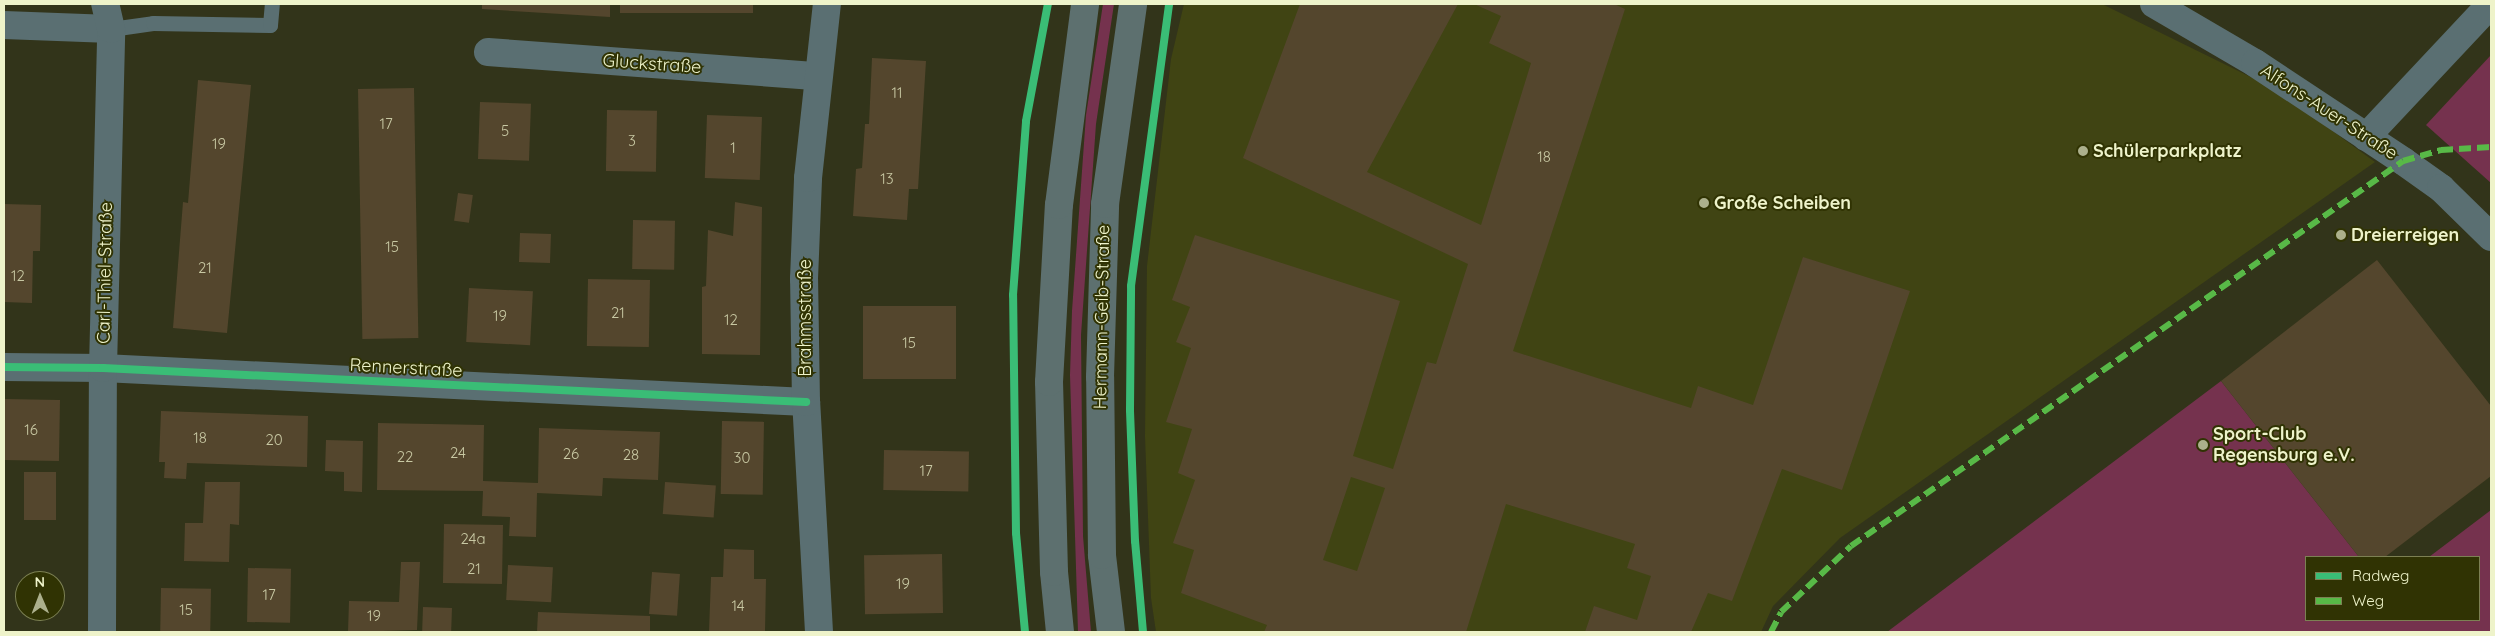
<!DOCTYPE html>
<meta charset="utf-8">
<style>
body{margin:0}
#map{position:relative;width:2495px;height:636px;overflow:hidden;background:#32341a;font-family:Quicksand,sans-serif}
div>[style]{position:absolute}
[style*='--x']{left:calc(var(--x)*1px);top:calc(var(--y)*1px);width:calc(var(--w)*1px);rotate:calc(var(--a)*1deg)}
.built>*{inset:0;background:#404413}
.green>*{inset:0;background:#75324e}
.building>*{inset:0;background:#54462d;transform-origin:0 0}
.lane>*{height:15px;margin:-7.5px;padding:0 7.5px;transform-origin:7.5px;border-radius:7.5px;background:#5a6f72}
.street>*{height:28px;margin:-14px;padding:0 14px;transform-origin:14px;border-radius:14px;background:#5a6f72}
.secondary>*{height:28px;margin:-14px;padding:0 14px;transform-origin:14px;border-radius:14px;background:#5d706f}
.quiet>*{height:6px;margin-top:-3px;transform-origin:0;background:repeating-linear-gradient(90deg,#58b947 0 12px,transparent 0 18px)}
.cycleway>*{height:8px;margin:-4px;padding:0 4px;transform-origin:4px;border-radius:4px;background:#3abd76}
.dots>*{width:14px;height:14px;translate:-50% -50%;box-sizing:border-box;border:2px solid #303303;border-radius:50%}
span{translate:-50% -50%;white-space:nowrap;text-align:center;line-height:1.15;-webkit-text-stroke:4px #303303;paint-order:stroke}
.number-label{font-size:15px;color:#c8c8a3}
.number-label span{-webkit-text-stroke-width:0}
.street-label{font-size:18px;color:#eef3ca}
.poi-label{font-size:18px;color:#eef3ca;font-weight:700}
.left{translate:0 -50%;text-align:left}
.frame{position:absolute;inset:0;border:5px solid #eef3ca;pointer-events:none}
.legend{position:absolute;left:2305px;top:556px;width:175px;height:65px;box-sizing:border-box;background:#303303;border:1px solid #7c8053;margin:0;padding:6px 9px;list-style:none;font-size:15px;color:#eef3ca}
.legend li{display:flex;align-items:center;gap:10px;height:25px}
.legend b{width:25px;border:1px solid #7c8053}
.north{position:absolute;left:15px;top:571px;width:50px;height:50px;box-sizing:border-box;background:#303303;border:1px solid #7c8053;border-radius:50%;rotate:359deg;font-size:14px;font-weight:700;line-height:20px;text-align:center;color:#eef3ca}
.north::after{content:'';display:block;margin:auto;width:18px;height:22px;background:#acb08c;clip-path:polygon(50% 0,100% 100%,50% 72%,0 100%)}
</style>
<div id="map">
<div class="built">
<i style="clip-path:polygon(1184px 4px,2102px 4px,2275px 89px,2375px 162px,1840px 538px,1773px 606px,1761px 632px,1156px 632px,1151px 598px,1145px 436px,1147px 266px,1171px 59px)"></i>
</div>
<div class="green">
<i style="clip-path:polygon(1103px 4px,1114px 4px,1096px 124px,1081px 335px,1083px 536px,1091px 632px,1078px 632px,1070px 375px,1072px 311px,1086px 115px)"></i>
<i style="clip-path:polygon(2491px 55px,2491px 183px,2426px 125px)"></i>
<i style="clip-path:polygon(2221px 381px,2359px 557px,2306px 557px,2306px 620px,2479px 620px,2479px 557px,2429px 557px,2491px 510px,2491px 632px,1887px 632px)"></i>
</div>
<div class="building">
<i style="clip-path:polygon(482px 4px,610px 4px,610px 17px,482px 9px)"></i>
<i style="left:620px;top:4px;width:133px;height:9px"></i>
<i style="clip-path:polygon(evenodd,1300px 4px,1458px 4px,1367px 172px,1481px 225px,1531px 63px,1489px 43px,1501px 16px,1474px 4px,1614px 4px,1625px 9px,1513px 351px,1691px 408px,1698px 386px,1753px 405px,1803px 257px,1910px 291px,1842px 490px,1782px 469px,1732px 601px,1708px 593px,1691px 632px,1585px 632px,1594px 606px,1637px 620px,1651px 576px,1627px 568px,1635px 544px,1506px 504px,1466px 632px,1264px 632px,1267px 625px,1181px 593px,1194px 550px,1173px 543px,1195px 480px,1178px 473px,1192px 429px,1166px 422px,1191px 348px,1176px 342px,1190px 307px,1172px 300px,1195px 235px,1400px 301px,1353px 456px,1393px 469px,1427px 362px,1436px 364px,1468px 264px,1243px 158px,1300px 4px,1351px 477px,1385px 488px,1357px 571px,1323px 560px,1351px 477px)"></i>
<i style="clip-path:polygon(872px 58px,926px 61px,918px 189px,909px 189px,907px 220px,853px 216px,856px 169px,862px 168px,865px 124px,869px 124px)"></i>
<i style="clip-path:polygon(198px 80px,251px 85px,227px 333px,173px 328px,183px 202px,188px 203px)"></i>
<i style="left:414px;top:88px;width:250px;height:56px;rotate:89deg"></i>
<i style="left:480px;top:102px;width:51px;height:57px;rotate:2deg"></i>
<i style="left:607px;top:110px;width:50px;height:61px;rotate:1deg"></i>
<i style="left:707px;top:115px;width:55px;height:63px;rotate:2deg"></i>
<i style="left:458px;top:193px;width:15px;height:28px;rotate:8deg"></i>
<i style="clip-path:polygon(735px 202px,762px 207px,760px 355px,702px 354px,702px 287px,706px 286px,708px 230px,733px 236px)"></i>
<i style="clip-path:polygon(4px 204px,41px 205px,40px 251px,33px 251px,32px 303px,4px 302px)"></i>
<i style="left:633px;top:220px;width:42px;height:49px;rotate:1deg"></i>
<i style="left:520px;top:233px;width:31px;height:29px;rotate:2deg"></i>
<i style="clip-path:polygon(2377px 260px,2491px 406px,2491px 476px,2385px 557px,2359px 557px,2221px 381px)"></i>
<i style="left:588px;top:279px;width:62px;height:67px;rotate:1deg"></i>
<i style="left:469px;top:288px;width:64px;height:54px;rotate:3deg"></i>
<i style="left:863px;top:306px;width:93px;height:73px"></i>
<i style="left:4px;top:399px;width:56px;height:61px;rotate:1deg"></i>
<i style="clip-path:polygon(161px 411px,308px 416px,307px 467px,187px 463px,186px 479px,164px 478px,165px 462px,159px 462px)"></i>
<i style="left:722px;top:421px;width:42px;height:73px;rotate:1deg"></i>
<i style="clip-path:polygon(378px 423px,484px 425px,483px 481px,511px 482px,538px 483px,539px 428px,660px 432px,658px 480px,603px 478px,602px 496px,537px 493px,536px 537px,509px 536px,510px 517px,482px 516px,483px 491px,377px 490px)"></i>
<i style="clip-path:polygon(326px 440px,363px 441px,362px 492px,344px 491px,344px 472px,325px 471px)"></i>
<i style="left:884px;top:450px;width:85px;height:40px;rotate:1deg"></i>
<i style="left:24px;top:472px;width:32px;height:48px"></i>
<i style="clip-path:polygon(205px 482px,240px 482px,239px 525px,230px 524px,229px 562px,184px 561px,185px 523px,203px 523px)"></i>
<i style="left:665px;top:482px;width:51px;height:32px;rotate:4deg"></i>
<i style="left:444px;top:524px;width:59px;height:59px;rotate:1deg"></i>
<i style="clip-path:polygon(724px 549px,754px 550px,754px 579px,766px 579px,765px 632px,709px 632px,711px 577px,723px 577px)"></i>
<i style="left:942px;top:554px;width:59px;height:78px;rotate:89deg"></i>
<i style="clip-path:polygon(401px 562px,420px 562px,417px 630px,348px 632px,349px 601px,399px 602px)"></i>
<i style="left:508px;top:565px;width:45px;height:35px;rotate:3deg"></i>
<i style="left:248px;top:568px;width:43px;height:54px;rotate:1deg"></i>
<i style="left:652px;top:572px;width:28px;height:42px;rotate:4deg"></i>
<i style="left:161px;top:588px;width:50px;height:44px;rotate:1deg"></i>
<i style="left:423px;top:607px;width:29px;height:25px;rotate:2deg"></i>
<i style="clip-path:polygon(538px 612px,650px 616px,650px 632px,537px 632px)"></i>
</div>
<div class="lane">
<i style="--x:111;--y:29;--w:42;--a:-8.1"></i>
<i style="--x:153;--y:23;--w:117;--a:1"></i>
<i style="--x:270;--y:25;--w:21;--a:-85"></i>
</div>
<div class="street">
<i style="--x:2154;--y:4;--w:117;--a:30.3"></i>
<i style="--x:2255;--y:63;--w:178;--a:33.5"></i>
<i style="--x:2403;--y:161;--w:47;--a:35.4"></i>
<i style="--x:2441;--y:188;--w:70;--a:44.4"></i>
<i style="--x:4;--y:25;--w:107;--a:2.1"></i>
<i style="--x:488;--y:52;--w:330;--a:4.2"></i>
<i style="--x:2366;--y:137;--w:183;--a:-46.8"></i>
<i style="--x:4;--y:367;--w:99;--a:0.6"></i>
<i style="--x:103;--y:368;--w:704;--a:2.77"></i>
<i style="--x:102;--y:632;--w:264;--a:-89.8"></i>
<i style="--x:103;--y:368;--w:339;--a:-88.6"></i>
<i style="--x:111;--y:29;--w:26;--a:-103"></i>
<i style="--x:819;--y:632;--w:230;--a:-93.2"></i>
<i style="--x:806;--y:402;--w:123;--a:-90.9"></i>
<i style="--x:804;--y:279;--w:101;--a:-87.7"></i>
<i style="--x:808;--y:178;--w:175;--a:-83.8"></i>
</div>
<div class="secondary">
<i style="--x:1060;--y:632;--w:60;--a:-95.7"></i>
<i style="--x:1054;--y:572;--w:190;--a:-91.5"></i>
<i style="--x:1049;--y:382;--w:177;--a:-86.8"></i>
<i style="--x:1059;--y:205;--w:203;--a:-82.6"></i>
<i style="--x:1111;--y:632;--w:78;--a:-96.7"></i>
<i style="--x:1102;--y:555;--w:178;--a:-90.6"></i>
<i style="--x:1100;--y:377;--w:173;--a:-88.3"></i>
<i style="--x:1105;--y:204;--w:202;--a:-82"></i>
</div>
<div class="quiet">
<i style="--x:1771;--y:632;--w:22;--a:-63"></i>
<i style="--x:1781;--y:612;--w:96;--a:-43.3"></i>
<i style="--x:1851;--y:546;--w:673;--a:-34.89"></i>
<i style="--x:2403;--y:161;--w:40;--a:-16"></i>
<i style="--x:2441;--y:150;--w:50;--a:-3.4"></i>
</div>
<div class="cycleway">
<i style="--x:4;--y:367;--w:99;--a:0.6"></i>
<i style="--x:103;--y:368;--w:704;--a:2.77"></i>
<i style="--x:1025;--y:632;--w:99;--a:-95.2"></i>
<i style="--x:1016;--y:533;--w:238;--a:-90.7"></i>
<i style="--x:1013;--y:295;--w:174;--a:-85.7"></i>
<i style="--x:1026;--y:121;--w:119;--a:-79.4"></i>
<i style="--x:1143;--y:632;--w:91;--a:-95"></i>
<i style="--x:1135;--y:541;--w:131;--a:-92.2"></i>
<i style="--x:1130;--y:410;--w:124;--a:-89.5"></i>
<i style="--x:1131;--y:286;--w:285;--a:-82.3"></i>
</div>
<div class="dots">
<i style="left:2083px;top:151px;background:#acb08c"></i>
<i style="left:1704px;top:203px;background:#acb08c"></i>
<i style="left:2341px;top:235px;background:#acb08c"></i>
<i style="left:2203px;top:445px;background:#acb08c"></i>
</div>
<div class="number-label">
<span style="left:897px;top:93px">11</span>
<span style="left:386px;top:124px">17</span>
<span style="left:505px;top:131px">5</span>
<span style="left:632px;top:141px">3</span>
<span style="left:219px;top:144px">19</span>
<span style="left:733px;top:148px">1</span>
<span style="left:1544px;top:157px">18</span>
<span style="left:887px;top:179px">13</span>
<span style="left:392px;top:247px">15</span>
<span style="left:205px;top:268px">21</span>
<span style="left:18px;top:276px">12</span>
<span style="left:618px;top:313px">21</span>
<span style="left:500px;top:316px">19</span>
<span style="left:731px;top:320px">12</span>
<span style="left:909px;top:343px">15</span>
<span style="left:31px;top:430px">16</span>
<span style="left:200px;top:438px">18</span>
<span style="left:274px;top:440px">20</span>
<span style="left:458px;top:453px">24</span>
<span style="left:571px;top:454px">26</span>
<span style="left:631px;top:455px">28</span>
<span style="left:405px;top:457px">22</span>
<span style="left:742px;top:458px">30</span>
<span style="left:926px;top:471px">17</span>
<span style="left:473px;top:539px">24a</span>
<span style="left:474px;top:569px">21</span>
<span style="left:903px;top:584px">19</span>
<span style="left:269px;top:595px">17</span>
<span style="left:738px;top:606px">14</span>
<span style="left:186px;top:610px">15</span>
<span style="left:374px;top:616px">19</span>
</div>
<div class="street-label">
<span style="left:652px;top:64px;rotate:4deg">Gluckstraße</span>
<span style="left:2329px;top:112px;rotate:33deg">Alfons-Auer-Straße</span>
<span style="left:105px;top:273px;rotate:-89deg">Carl-Thiel-Straße</span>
<span style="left:1102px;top:317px;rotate:-89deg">Hermann-Geib-Straße</span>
<span style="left:805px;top:318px;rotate:-90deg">Brahmsstraße</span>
<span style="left:406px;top:368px;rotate:3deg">Rennerstraße</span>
</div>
<div class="poi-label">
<span class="left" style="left:2093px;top:151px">Schülerparkplatz</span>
<span class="left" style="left:1714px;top:203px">Große Scheiben</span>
<span class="left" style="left:2351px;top:235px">Dreierreigen</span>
<span class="left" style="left:2213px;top:445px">Sport-Club<br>Regensburg e.V.</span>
</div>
<div class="frame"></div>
<ul class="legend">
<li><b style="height:6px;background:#3abd76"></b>Radweg</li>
<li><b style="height:6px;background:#58b947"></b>Weg</li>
</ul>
<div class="north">N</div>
</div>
